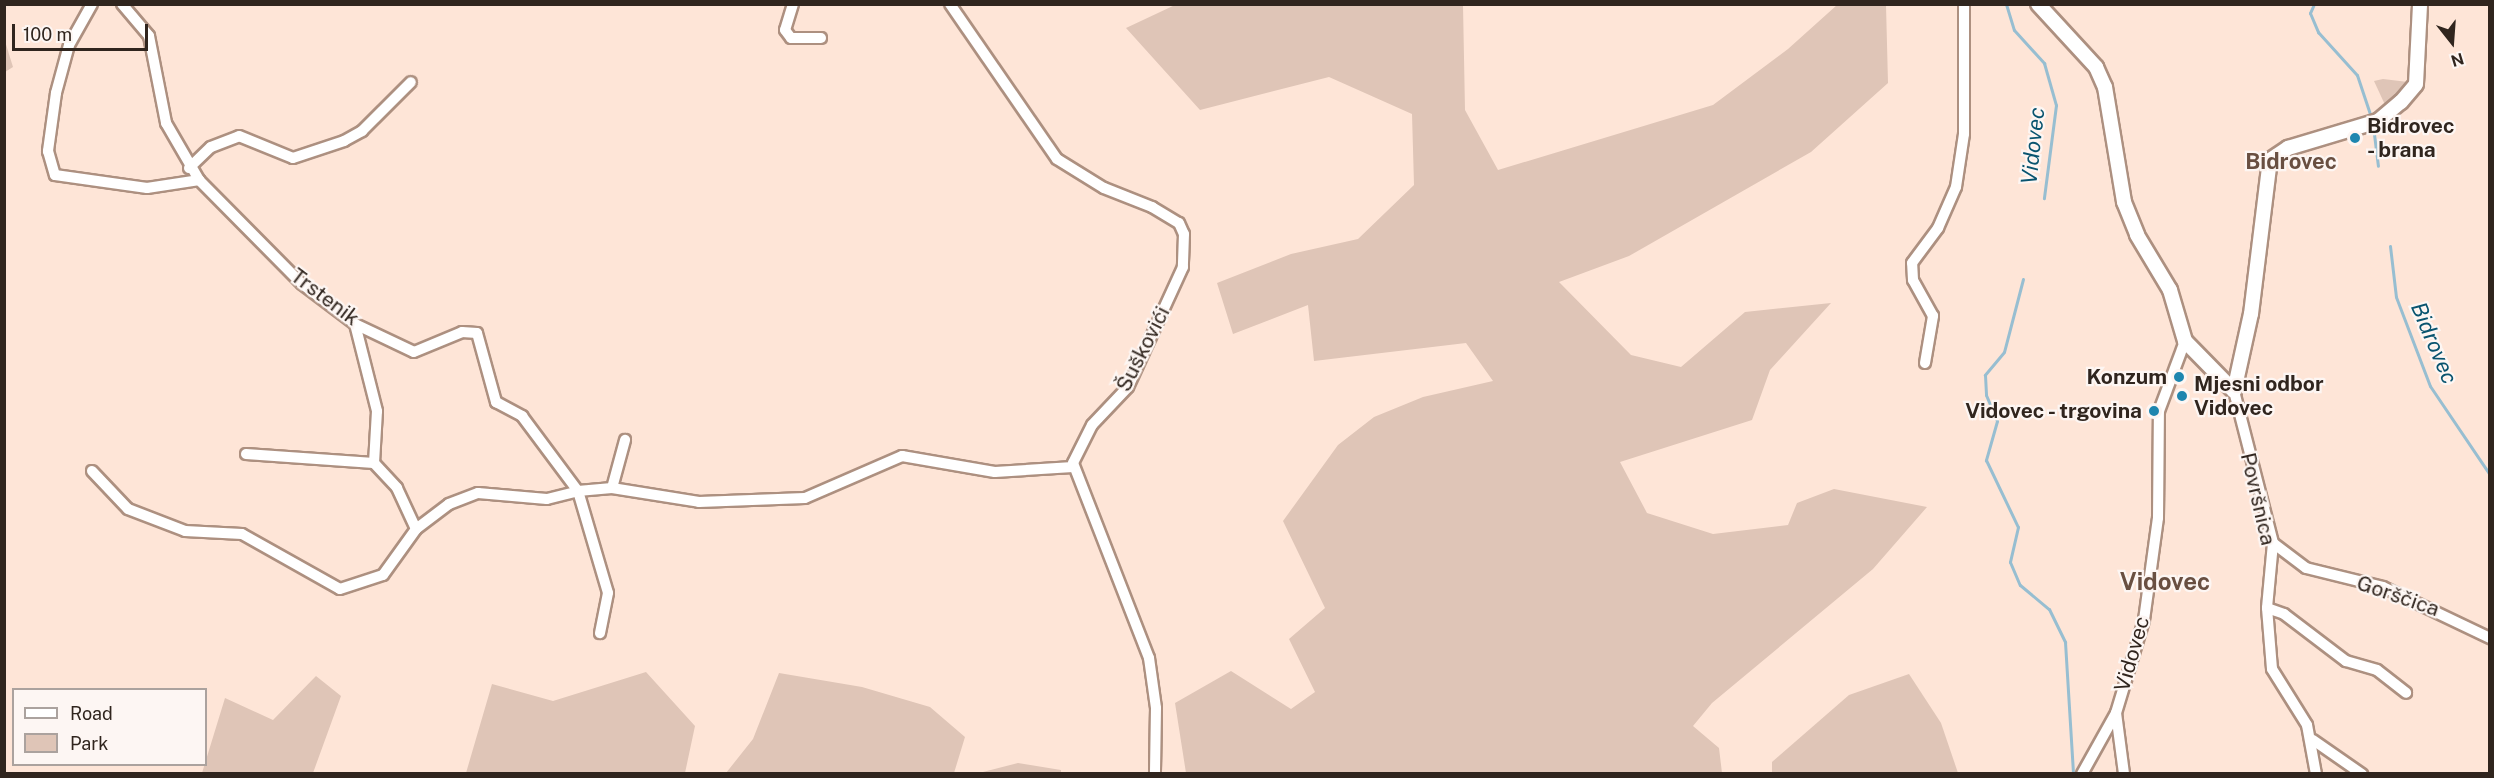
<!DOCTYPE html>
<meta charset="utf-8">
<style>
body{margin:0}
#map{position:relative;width:2494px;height:778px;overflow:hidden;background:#fee5d7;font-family:"Public Sans",sans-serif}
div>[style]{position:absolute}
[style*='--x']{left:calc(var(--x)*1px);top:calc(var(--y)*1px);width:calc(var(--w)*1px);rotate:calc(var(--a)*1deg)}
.green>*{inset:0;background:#dfc5b7}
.stream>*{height:3px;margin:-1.5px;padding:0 1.5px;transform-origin:1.5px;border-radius:1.5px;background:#97bed1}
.roads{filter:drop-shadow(2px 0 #ad9080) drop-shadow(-2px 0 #ad9080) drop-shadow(0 2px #ad9080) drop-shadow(0 -2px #ad9080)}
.minor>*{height:10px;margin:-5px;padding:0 5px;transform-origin:5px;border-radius:5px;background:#fff}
.tertiary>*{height:14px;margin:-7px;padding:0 7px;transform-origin:7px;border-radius:7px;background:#fff}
.dots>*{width:16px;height:16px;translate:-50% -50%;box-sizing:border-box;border:3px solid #fdf6f3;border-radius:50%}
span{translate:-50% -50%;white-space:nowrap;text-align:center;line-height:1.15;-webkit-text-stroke:4.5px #fdf6f3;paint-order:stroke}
.poi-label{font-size:21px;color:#30251e;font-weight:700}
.left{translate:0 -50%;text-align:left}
.right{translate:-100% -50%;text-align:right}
.street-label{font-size:21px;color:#30251e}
.water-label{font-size:22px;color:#09546f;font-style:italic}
.neighbourhood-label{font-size:22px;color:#694f41;font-weight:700}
.quarter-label{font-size:24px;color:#694f41;font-weight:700}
.frame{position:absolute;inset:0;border:6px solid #30251e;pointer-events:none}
.legend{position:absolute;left:12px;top:688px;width:195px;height:78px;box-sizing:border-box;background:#fdf6f3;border:2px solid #aba29e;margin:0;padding:8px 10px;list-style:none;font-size:18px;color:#30251e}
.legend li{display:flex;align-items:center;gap:12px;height:30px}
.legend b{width:30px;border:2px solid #aba29e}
.north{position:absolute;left:2422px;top:12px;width:60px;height:60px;-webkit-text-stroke:4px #fdf6f3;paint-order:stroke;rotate:163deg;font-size:16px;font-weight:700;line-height:24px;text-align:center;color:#30251e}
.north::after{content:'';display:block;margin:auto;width:21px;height:27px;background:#30251e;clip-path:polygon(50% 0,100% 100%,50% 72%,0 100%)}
.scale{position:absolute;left:12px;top:24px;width:136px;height:27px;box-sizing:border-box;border:3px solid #30251e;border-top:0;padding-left:8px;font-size:18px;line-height:21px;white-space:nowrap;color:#30251e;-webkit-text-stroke:4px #fdf6f3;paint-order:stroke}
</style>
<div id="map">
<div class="green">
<i style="clip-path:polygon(1175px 5px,1463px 5px,1465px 110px,1498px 170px,1713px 105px,1788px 49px,1837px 5px,1886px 5px,1888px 83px,1811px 152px,1629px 256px,1559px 282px,1631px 355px,1681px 367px,1745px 312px,1831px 303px,1770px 370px,1752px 420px,1620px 462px,1647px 513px,1713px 534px,1788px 525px,1797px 503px,1834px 489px,1927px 507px,1873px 569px,1712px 703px,1693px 726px,1719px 748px,1722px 773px,1186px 773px,1175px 703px,1231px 671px,1291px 709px,1315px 692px,1289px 639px,1325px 608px,1283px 521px,1338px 445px,1374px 417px,1423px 397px,1493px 381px,1466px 343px,1314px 361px,1308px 305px,1233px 334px,1217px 283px,1291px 254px,1358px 239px,1414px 185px,1412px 114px,1329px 77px,1200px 110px,1126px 28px)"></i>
<i style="clip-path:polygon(4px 38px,13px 67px,5px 72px,4px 72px)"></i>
<i style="clip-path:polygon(2383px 79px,2408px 82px,2386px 107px,2374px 81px)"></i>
<i style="clip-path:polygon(646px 672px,695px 726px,685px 773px,466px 773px,492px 684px,553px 701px)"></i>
<i style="clip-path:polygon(779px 673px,862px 687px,930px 707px,965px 737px,954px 773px,726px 773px,753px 739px)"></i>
<i style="clip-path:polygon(1909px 674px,1941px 723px,1958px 773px,1772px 773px,1772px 762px,1849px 695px)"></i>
<i style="clip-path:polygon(316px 676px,341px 696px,313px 773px,202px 773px,225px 698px,273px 720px)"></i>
<i style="clip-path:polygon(1018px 763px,1061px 770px,1061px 773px,979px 773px)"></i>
</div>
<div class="stream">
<i style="--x:2006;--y:4;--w:27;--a:73"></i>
<i style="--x:2014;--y:30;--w:45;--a:47.7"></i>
<i style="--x:2044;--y:63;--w:44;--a:74.1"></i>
<i style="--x:2056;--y:105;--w:94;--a:97.4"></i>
<i style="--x:2314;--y:4;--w:10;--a:114"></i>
<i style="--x:2310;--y:13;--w:21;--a:67"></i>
<i style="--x:2318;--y:32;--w:58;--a:47.8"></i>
<i style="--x:2357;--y:75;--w:47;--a:71.6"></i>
<i style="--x:2373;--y:126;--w:40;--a:82.9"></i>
<i style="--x:2390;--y:246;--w:51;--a:83.3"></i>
<i style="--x:2396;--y:297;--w:95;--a:69.1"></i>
<i style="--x:2430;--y:386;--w:107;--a:56"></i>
<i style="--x:2023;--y:279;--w:75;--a:104.6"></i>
<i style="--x:2004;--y:352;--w:30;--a:130"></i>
<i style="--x:1985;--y:375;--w:20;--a:87"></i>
<i style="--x:1986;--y:395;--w:28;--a:67"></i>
<i style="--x:1997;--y:421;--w:41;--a:105.8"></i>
<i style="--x:1986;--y:460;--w:74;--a:64.5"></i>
<i style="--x:2018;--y:527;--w:36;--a:103"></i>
<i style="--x:2010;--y:562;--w:25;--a:67"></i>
<i style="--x:2020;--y:585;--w:38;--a:40"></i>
<i style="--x:2049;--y:609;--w:37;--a:64"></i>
<i style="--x:2065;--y:642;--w:132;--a:86.5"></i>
</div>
<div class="roads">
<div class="minor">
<i style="--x:92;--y:4;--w:47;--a:119.3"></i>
<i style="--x:69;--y:45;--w:50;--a:105.2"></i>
<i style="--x:56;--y:93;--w:59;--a:97.9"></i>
<i style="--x:48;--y:151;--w:25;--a:74"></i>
<i style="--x:55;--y:175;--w:93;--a:8"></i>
<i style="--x:147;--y:188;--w:53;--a:-8.7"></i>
<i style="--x:122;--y:4;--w:42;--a:49.8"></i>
<i style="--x:149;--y:36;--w:89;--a:78.9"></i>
<i style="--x:166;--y:123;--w:66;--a:59.9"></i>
<i style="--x:199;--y:180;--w:146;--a:45.3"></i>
<i style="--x:302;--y:284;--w:66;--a:37"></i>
<i style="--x:355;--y:324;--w:65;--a:25.4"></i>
<i style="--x:414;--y:352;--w:52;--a:-22.6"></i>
<i style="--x:462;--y:332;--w:15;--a:4"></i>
<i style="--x:477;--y:333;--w:72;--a:74.6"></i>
<i style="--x:496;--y:402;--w:30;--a:28"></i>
<i style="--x:522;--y:416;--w:94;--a:53.3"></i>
<i style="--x:578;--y:491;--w:34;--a:-5"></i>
<i style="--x:612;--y:488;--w:88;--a:9.1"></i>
<i style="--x:699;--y:502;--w:106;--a:-2.2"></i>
<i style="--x:805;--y:498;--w:106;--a:-23.4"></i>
<i style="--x:902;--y:456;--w:94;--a:9.8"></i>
<i style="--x:995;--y:472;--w:78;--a:-3.7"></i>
<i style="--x:793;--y:4;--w:27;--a:107"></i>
<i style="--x:785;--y:30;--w:10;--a:53"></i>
<i style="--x:791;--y:38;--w:30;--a:0"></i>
<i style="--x:950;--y:4;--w:188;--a:55.4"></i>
<i style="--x:1057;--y:159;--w:55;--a:31.7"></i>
<i style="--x:1104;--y:188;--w:52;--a:21.6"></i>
<i style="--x:1152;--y:207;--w:31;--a:31"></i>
<i style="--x:1179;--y:223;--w:12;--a:66"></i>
<i style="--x:1184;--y:234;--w:33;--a:92"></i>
<i style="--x:1183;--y:267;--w:132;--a:114.6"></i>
<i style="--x:1128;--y:387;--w:52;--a:133.5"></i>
<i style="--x:1092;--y:425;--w:42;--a:116.6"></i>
<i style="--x:1073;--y:463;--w:209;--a:68.7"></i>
<i style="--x:1149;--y:658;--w:50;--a:82"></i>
<i style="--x:1156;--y:708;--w:66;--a:90.9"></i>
<i style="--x:189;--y:168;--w:30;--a:-44"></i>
<i style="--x:211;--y:147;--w:30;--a:-21"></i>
<i style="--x:239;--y:136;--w:58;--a:22.2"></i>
<i style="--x:293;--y:158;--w:54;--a:-18.4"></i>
<i style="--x:344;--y:141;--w:21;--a:-29"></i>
<i style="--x:362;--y:131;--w:69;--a:-45"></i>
<i style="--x:355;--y:324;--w:90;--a:75.8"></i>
<i style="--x:377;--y:411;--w:52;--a:93.3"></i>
<i style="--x:1925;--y:363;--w:48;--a:-80.3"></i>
<i style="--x:1933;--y:316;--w:41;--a:-119.1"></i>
<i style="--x:1913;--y:280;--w:17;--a:-93"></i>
<i style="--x:1912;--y:263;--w:44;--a:-53.4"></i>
<i style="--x:1938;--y:228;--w:45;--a:-66.3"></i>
<i style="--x:1956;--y:187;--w:54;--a:-81.4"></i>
<i style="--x:1964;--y:134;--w:130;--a:-90"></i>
<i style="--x:2234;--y:391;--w:157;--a:75.6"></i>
<i style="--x:2273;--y:543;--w:65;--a:95.3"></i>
<i style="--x:2267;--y:608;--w:61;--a:85.3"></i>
<i style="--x:2272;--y:669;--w:66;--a:58"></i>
<i style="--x:2307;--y:725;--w:50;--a:79.6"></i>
<i style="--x:246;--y:454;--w:128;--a:4"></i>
<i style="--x:374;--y:463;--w:34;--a:47"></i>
<i style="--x:397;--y:488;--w:45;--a:65.1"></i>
<i style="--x:416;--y:529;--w:41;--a:-37.1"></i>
<i style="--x:449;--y:504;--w:31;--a:-21"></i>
<i style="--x:478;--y:493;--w:69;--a:5"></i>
<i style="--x:547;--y:499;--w:32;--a:-14"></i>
<i style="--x:578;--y:491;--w:106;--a:73.6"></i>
<i style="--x:608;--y:593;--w:41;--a:101.3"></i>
<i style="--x:92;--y:471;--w:52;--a:46.5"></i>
<i style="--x:128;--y:509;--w:61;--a:21.1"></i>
<i style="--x:185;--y:531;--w:57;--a:3"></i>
<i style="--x:242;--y:534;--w:112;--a:29.3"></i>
<i style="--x:340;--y:589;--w:45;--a:-18"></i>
<i style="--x:383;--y:575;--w:57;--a:-54.3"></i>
<i style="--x:612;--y:488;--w:50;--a:-74.8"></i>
<i style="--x:2273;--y:543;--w:41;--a:37.1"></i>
<i style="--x:2306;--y:568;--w:79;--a:13.9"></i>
<i style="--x:2383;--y:587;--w:119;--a:25.5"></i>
<i style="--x:2267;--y:608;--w:18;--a:19"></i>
<i style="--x:2284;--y:614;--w:78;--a:37.2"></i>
<i style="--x:2346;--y:661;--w:32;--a:16"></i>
<i style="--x:2377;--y:670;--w:37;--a:38"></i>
<i style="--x:2116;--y:713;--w:62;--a:82.5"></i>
<i style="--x:2313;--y:740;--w:60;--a:34.8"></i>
<i style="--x:2082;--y:774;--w:70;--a:-60.9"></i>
<i style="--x:2116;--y:713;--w:97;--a:-73.2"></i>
<i style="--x:2144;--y:620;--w:103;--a:-82.2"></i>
<i style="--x:2158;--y:518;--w:107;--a:-89.5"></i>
<i style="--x:2159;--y:411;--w:75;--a:-69.6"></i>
</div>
<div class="tertiary">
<i style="--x:2038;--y:4;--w:86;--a:47.4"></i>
<i style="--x:2096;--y:67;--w:22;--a:66"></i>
<i style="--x:2105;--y:87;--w:117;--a:80.6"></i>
<i style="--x:2124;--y:202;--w:35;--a:68"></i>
<i style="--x:2137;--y:235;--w:64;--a:59"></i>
<i style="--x:2170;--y:290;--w:53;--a:73.6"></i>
<i style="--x:2185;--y:341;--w:70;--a:45.6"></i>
<i style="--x:2234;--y:391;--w:79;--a:-77.6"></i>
<i style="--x:2251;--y:314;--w:155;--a:-83"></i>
<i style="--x:2270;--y:160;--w:22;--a:-34"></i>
<i style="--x:2288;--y:148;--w:94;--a:-16.7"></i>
<i style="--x:2378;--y:121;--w:30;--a:-40"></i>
<i style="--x:2401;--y:102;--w:23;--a:-50"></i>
<i style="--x:2416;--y:84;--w:80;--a:-87.1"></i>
</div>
</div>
<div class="dots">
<i style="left:2355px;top:138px;background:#1e86af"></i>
<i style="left:2179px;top:377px;background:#1e86af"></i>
<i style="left:2182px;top:396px;background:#1e86af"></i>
<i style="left:2154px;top:411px;background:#1e86af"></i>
</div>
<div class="poi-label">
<span class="left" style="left:2367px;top:138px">Bidrovec<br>- brana</span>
<span class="right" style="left:2167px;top:377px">Konzum</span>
<span class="left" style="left:2194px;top:396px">Mjesni odbor<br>Vidovec</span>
<span class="right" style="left:2142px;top:411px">Vidovec - trgovina</span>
</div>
<div class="street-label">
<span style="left:325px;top:297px;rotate:37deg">Trstenik</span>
<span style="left:1143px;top:349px;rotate:-63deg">Šuškovići</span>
<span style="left:2258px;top:499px;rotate:77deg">Površnica</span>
<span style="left:2398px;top:596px;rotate:19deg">Gorščica</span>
<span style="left:2132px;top:654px;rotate:-74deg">Vidovec</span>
</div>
<div class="water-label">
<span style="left:2033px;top:146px;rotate:-84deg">Vidovec</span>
<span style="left:2434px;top:343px;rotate:67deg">Bidrovec</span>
</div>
<div class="neighbourhood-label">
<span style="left:2291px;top:162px">Bidrovec</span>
</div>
<div class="quarter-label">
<span style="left:2165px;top:582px">Vidovec</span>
</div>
<div class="frame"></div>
<ul class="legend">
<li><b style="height:8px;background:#fff"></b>Road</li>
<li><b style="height:16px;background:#dfc5b7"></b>Park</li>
</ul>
<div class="north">N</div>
<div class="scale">100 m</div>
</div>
